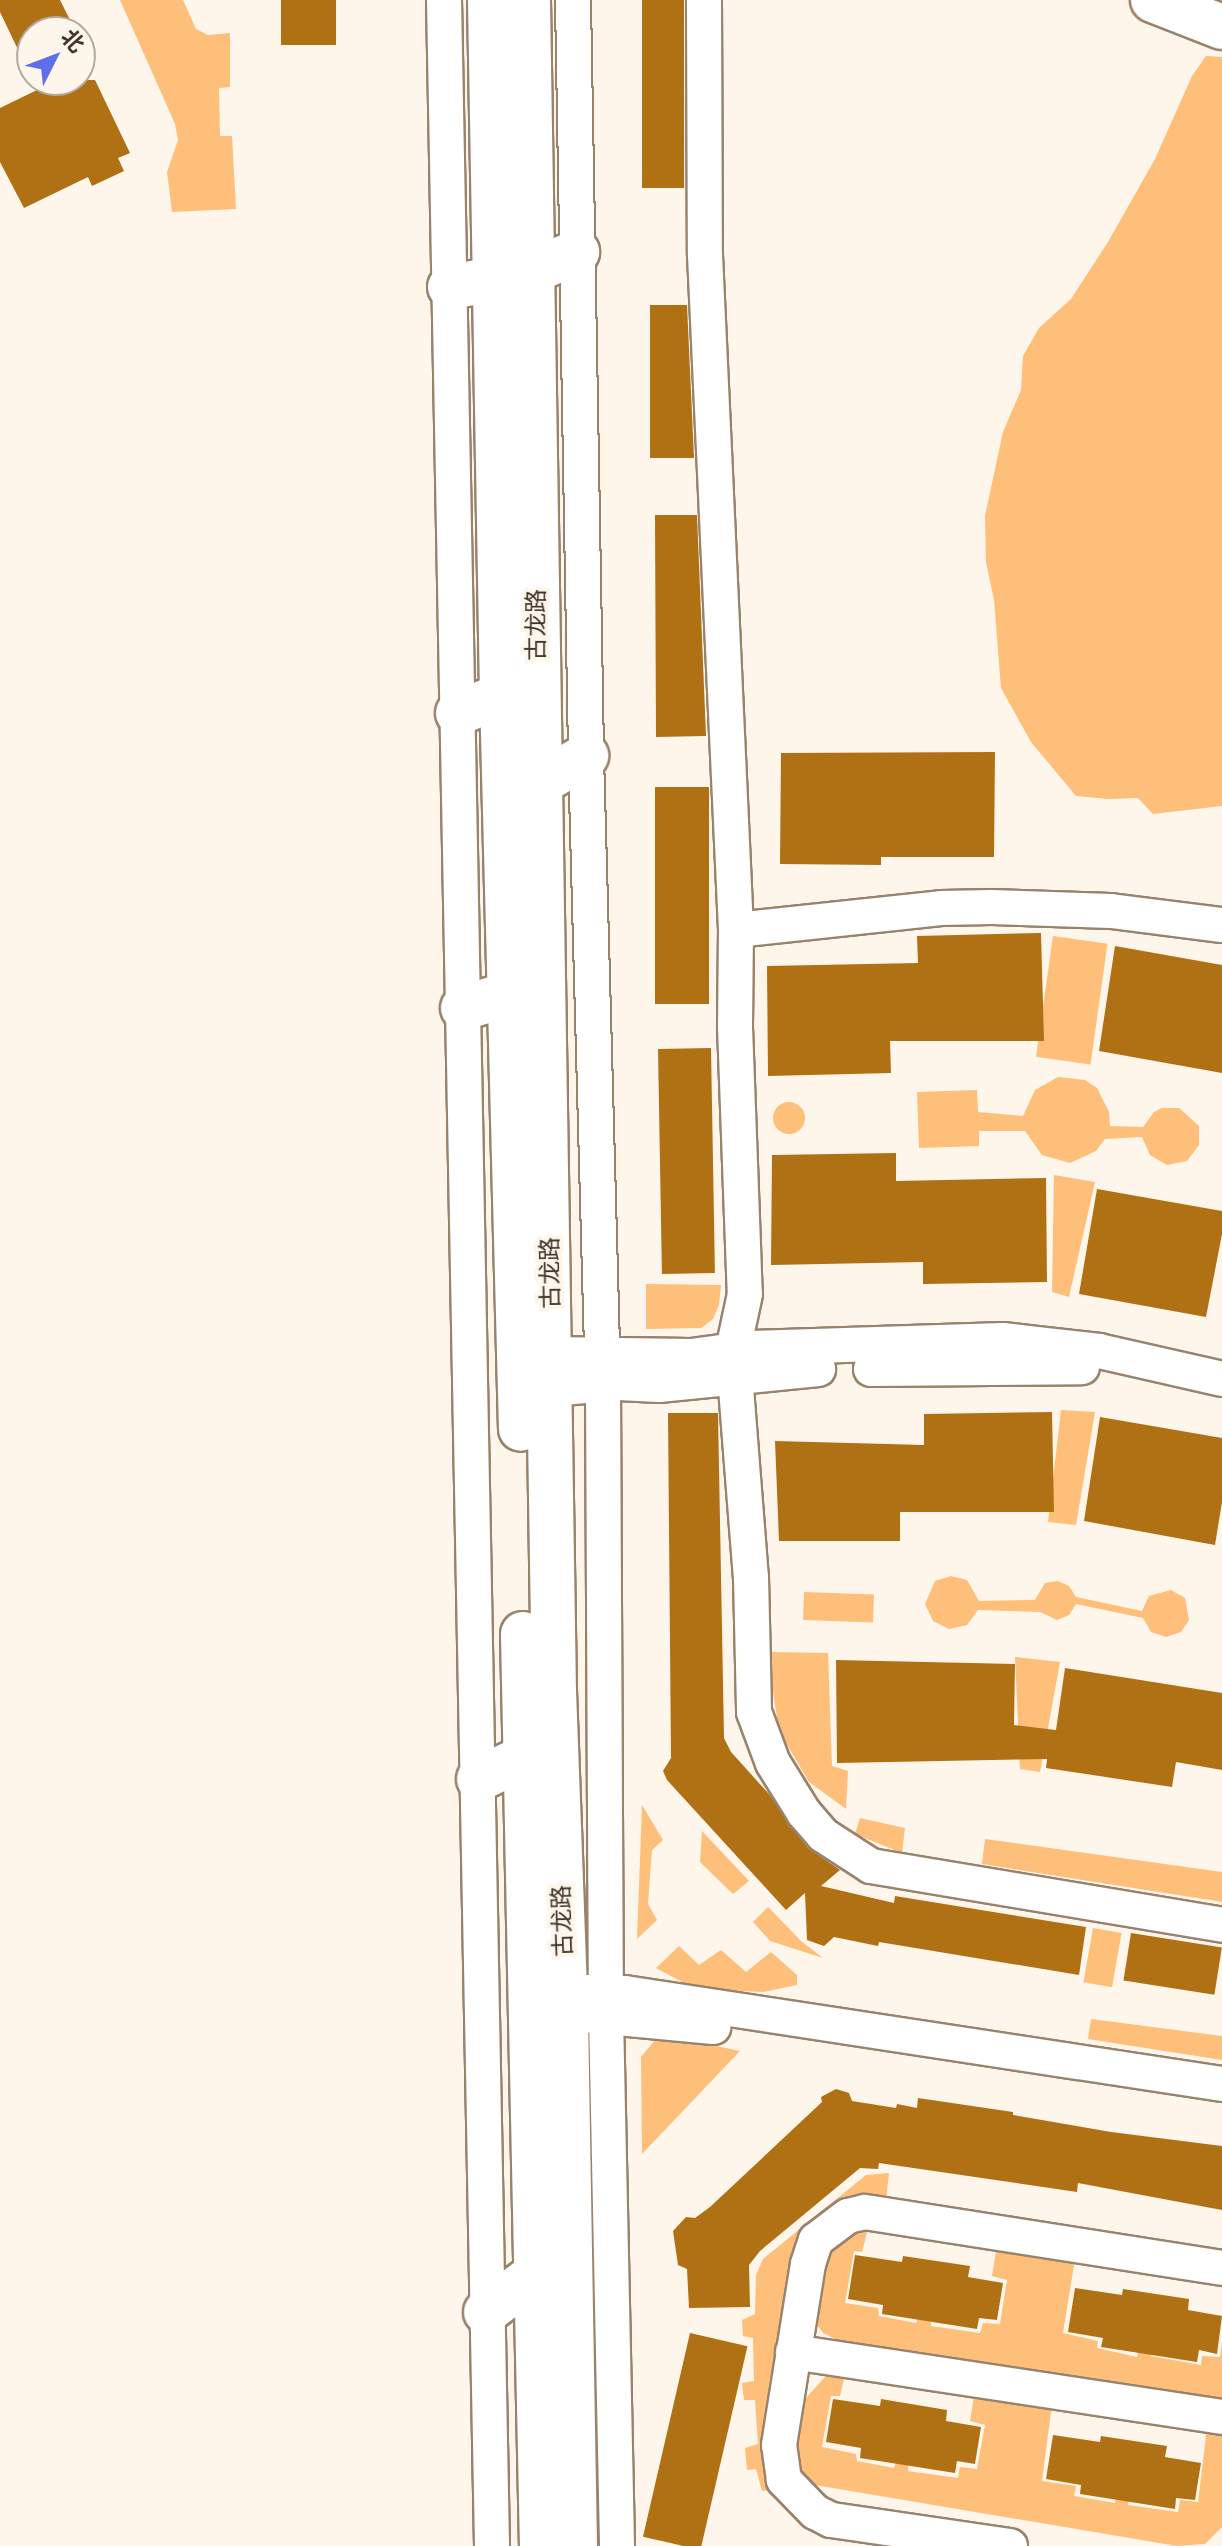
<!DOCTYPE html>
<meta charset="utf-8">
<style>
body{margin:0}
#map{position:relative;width:1222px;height:2546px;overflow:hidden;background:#fef5eb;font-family:"Libre Baskerville","Noto Sans SC",serif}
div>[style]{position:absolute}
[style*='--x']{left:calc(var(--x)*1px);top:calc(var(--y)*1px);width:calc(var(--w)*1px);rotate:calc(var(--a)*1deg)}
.green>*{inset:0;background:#fdbf7a;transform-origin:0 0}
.round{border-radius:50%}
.building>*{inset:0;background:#b07014;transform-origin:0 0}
.roads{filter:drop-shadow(2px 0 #98836d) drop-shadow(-2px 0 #98836d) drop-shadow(0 2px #98836d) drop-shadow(0 -2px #98836d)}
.minor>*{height:34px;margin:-17px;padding:0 17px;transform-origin:17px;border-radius:17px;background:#fff}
.major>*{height:44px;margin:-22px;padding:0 22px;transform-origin:22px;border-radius:22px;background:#fff}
.highway>*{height:44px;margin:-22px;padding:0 22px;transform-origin:22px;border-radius:22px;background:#fff}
span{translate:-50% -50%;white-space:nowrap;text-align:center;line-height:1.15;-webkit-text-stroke:8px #fef5eb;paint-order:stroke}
.street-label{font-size:24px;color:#40372e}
.north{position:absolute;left:16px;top:16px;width:80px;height:80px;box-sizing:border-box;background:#fef5eb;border:2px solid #b2a99f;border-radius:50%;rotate:48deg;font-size:22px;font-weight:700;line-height:32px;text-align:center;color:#40372e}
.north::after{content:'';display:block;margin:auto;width:28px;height:36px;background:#5f6fe7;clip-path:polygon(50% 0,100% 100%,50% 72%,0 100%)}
</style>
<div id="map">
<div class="green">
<i style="clip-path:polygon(120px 0,183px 0,196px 29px,208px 35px,230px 33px,230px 87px,219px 88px,220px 136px,232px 136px,236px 209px,172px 212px,167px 172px,178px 140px,175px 124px)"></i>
<i style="clip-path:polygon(1206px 56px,1222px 57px,1222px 806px,1153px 814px,1138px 798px,1108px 799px,1076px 796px,1031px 742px,1001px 688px,994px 600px,986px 562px,985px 516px,1003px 432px,1021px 390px,1023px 356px,1039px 328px,1071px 299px,1108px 242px,1155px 159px,1192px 76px)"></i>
<i style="left:1053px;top:936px;width:55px;height:122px;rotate:8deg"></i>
<i style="clip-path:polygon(1058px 1077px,1085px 1080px,1097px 1088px,1109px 1112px,1110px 1126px,1143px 1127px,1154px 1112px,1162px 1108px,1179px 1108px,1199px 1126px,1199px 1145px,1187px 1161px,1167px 1165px,1150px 1155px,1142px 1137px,1105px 1139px,1096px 1151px,1070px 1163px,1042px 1155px,1025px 1131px,979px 1131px,979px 1146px,919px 1148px,917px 1092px,977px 1090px,978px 1112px,1023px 1116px,1035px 1090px)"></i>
<i class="round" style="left:773px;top:1102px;width:32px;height:32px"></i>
<i style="clip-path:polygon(1054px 1175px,1095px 1182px,1069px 1297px,1052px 1292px)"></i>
<i style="clip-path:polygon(646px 1284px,721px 1285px,719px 1305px,713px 1319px,701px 1328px,646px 1329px)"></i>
<i style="clip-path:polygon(1061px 1410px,1095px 1412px,1076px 1525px,1048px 1522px)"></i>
<i style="clip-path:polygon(951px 1576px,967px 1580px,979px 1601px,1035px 1600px,1045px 1583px,1058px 1581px,1069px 1586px,1076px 1597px,1142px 1611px,1149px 1596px,1171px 1590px,1185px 1598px,1189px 1620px,1181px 1632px,1166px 1637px,1151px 1632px,1143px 1618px,1076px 1604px,1069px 1615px,1057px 1620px,1040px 1612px,978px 1610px,967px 1625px,949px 1629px,933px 1621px,925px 1604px,935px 1581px)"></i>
<i style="left:804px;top:1592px;width:70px;height:28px;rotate:2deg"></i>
<i style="clip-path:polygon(767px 1652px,828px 1653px,832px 1766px,848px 1771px,846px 1809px,809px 1782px,779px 1731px)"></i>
<i style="clip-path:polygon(1015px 1657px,1060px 1662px,1040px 1772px,1020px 1769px)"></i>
<i style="clip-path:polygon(642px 1805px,663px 1840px,652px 1850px,648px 1904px,657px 1920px,637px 1939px)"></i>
<i style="clip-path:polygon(860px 1818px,905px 1828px,902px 1853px,855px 1834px)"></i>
<i style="clip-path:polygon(702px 1831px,749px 1881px,733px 1894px,700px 1862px)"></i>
<i style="clip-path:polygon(985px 1839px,1222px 1872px,1222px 1902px,982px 1864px)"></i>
<i style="clip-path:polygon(768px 1907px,801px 1941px,823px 1958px,770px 1941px,753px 1922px)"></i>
<i style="left:1093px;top:1928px;width:29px;height:55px;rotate:10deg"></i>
<i style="clip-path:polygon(679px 1946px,699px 1965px,721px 1950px,746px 1972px,771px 1952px,797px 1975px,797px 1985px,763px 1992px,721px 1990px,684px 1983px,656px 1968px)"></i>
<i style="clip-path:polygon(1091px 2019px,1222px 2036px,1222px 2060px,1088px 2039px)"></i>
<i style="clip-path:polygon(669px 2036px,740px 2051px,642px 2154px,641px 2057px,656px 2039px)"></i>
<i style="clip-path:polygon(889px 2173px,886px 2201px,854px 2200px,783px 2317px,769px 2384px,767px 2438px,772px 2490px,762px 2491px,756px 2469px,747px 2470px,745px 2448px,758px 2444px,755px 2400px,744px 2400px,742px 2383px,754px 2381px,753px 2338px,743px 2336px,742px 2320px,755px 2314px,756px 2275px,763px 2259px,866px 2175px)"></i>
<i style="clip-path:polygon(868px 2229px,862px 2252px,854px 2251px,845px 2303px,878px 2308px,879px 2316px,916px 2323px,919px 2315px,931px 2315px,931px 2326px,980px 2333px,983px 2323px,1000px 2324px,1007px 2280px,992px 2276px,997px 2245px,1075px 2259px,1063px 2333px,1098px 2341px,1097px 2348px,1137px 2357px,1139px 2347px,1152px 2349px,1151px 2356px,1201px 2365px,1202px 2356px,1220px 2357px,1222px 2342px,1222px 2401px,1213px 2403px,837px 2340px,823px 2333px,815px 2322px,818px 2264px,847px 2232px)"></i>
<i style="clip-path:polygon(845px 2375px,840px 2396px,831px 2396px,822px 2447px,856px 2454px,857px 2461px,894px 2468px,897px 2459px,909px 2460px,908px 2471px,958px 2478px,960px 2467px,977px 2469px,985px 2425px,970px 2421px,975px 2390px,1052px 2404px,1042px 2481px,1076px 2486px,1074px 2496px,1115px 2503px,1117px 2492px,1130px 2494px,1128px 2505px,1178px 2512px,1180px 2500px,1198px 2502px,1207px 2428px,1222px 2432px,1222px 2527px,1205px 2544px,1177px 2546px,815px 2485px,800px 2478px,793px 2467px,796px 2409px,825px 2377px)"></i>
</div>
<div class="building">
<i style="clip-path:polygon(0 0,60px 0,71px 22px,73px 32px,32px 32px,32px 79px,0 12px)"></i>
<i style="left:281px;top:0;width:55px;height:45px"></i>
<i style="left:642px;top:0;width:42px;height:188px"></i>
<i style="clip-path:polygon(33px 80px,95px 80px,130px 153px,118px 158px,124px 171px,92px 186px,88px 177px,24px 208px,0 162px,0 108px,37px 90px)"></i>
<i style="clip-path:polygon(650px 305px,687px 305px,694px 458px,650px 458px)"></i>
<i style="clip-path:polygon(655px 515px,697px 515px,706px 736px,656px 737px)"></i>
<i style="clip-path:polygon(995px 752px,994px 857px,881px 857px,881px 865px,780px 864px,781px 753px)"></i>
<i style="left:655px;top:787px;width:54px;height:217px"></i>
<i style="clip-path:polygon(1041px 933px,1044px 1041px,890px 1041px,891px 1073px,768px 1076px,767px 966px,918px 963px,917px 936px)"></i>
<i style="clip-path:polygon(1115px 946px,1222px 965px,1222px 1073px,1099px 1051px)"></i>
<i style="left:711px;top:1048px;width:225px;height:53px;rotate:89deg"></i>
<i style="clip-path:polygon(896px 1153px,896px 1181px,1046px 1178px,1047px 1282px,923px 1284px,923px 1262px,771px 1265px,772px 1155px)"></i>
<i style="clip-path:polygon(1097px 1189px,1222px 1211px,1222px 1234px,1206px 1317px,1079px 1294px)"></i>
<i style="clip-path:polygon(1052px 1412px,1054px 1512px,900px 1512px,900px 1541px,779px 1541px,775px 1441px,924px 1445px,924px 1414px)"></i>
<i style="clip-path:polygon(668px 1413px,718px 1413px,724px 1738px,731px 1752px,768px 1793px,808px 1848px,840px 1870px,821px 1886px,894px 1903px,895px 1896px,1086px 1927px,1079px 1975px,879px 1942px,878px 1946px,834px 1937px,824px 1946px,807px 1940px,805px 1893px,786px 1910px,667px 1780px,663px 1771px,671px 1758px)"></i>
<i style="clip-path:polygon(1100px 1417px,1222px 1438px,1222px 1502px,1215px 1545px,1084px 1521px)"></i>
<i style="clip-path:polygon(836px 1660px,1015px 1664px,1014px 1725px,1056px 1730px,1065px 1668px,1222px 1693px,1222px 1770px,1176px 1762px,1172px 1787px,1046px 1768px,1047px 1759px,837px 1763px)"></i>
<i style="left:1131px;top:1933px;width:92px;height:48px;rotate:9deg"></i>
<i style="clip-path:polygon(836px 2089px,849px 2093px,852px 2101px,896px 2108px,897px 2104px,917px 2108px,918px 2098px,1013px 2112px,1013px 2115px,1111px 2132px,1222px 2146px,1222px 2210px,1078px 2183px,1077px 2192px,879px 2163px,878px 2169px,860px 2168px,760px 2251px,749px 2265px,750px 2307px,689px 2308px,687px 2269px,678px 2265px,673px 2231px,686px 2217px,695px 2218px,710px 2207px,822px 2102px,821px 2097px)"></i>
<i style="clip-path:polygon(855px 2255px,902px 2262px,903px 2256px,970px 2266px,968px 2277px,1003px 2283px,997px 2320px,979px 2318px,977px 2329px,882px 2314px,883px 2305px,848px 2299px)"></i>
<i style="clip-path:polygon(1075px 2288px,1122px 2295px,1123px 2289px,1189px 2299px,1188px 2310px,1222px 2316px,1217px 2354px,1199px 2350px,1197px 2362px,1101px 2347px,1103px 2338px,1068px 2332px)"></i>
<i style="left:690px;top:2333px;width:59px;height:209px;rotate:13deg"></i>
<i style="clip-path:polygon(833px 2399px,880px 2406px,881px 2399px,947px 2410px,946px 2421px,981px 2427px,975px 2464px,957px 2461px,955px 2473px,860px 2458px,861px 2448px,826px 2442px)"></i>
<i style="clip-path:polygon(1053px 2435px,1100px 2442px,1101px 2436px,1167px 2446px,1165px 2457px,1201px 2463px,1195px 2500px,1176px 2498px,1175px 2509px,1080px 2494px,1081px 2485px,1046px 2479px)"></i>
</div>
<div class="roads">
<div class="minor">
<i style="--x:444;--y:0;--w:2546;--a:88.92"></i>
<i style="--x:573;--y:0;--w:756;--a:89.01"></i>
<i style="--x:586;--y:756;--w:630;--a:88.45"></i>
<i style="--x:603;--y:1386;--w:629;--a:89.73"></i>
<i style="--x:606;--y:2015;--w:531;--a:88.81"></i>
<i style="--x:704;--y:0;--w:255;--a:89.8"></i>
<i style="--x:705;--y:255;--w:676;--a:87.37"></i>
<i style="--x:736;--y:930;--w:97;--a:90.6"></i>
<i style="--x:735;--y:1027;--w:267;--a:87.9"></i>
<i style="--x:745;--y:1294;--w:57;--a:102.1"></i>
<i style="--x:733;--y:1350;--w:228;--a:85.5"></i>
<i style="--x:751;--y:1577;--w:135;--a:88.7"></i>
<i style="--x:754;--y:1712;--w:54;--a:69.6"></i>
<i style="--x:773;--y:1763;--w:59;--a:58.2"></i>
<i style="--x:804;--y:1813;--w:29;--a:49"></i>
<i style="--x:823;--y:1835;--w:57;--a:32.9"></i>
<i style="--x:871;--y:1866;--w:356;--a:9.5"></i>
<i style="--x:736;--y:930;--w:206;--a:-6.1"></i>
<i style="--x:941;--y:908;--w:51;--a:-1.1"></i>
<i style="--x:992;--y:907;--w:119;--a:1.9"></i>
<i style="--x:1111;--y:911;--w:112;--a:7.2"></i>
<i style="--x:551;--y:1354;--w:140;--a:0.8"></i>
<i style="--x:691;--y:1356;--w:61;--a:-7.6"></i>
<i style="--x:751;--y:1348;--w:252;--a:-1.8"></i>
<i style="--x:1003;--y:1340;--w:97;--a:6.5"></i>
<i style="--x:1099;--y:1351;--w:126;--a:12.8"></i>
<i style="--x:871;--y:1369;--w:211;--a:-0.5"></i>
<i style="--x:552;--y:1389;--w:66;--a:-5.2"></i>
<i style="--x:618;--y:1383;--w:41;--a:2.8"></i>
<i style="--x:659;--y:1385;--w:160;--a:-5.7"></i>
<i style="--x:585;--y:1992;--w:40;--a:1.4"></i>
<i style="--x:625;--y:1993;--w:604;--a:8.67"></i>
<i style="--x:586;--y:2015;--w:128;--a:5.4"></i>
<i style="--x:793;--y:2352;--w:434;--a:8.6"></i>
<i style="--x:1010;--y:2546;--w:181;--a:-171.7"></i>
<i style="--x:831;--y:2520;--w:18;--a:-153"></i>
<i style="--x:815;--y:2512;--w:45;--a:-134.1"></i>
<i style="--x:784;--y:2480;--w:35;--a:-98"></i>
<i style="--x:779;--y:2445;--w:183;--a:-80.9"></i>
<i style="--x:808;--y:2264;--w:25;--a:-72"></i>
<i style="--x:816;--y:2240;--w:40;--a:-37"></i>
<i style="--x:848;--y:2216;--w:17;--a:-13"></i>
<i style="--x:865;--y:2212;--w:361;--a:8.9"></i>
</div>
<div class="major">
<i style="--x:490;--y:0;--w:695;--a:89.01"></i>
<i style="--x:502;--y:695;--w:734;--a:88.52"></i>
<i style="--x:528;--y:0;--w:1691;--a:89.12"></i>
<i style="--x:554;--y:1691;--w:324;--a:87.9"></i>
<i style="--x:566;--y:2015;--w:531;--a:89.03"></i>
<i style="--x:535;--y:270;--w:46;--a:-23.2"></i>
<i style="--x:450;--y:287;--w:46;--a:-10.1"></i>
<i style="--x:458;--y:713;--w:48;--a:-22.2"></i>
<i style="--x:538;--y:784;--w:56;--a:-30.3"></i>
<i style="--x:463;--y:1008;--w:48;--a:-16.9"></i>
<i style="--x:523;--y:1634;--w:912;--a:88.81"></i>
<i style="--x:479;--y:1779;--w:51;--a:-25.6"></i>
<i style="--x:486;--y:2312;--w:66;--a:-37.6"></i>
</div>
<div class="highway">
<i style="--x:1153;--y:0;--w:74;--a:21.4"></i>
</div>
</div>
<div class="street-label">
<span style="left:536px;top:625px;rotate:-90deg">古龙路</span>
<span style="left:550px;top:1273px;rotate:-91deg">古龙路</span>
<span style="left:562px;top:1921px;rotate:-92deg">古龙路</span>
</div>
<div class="north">北</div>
</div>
